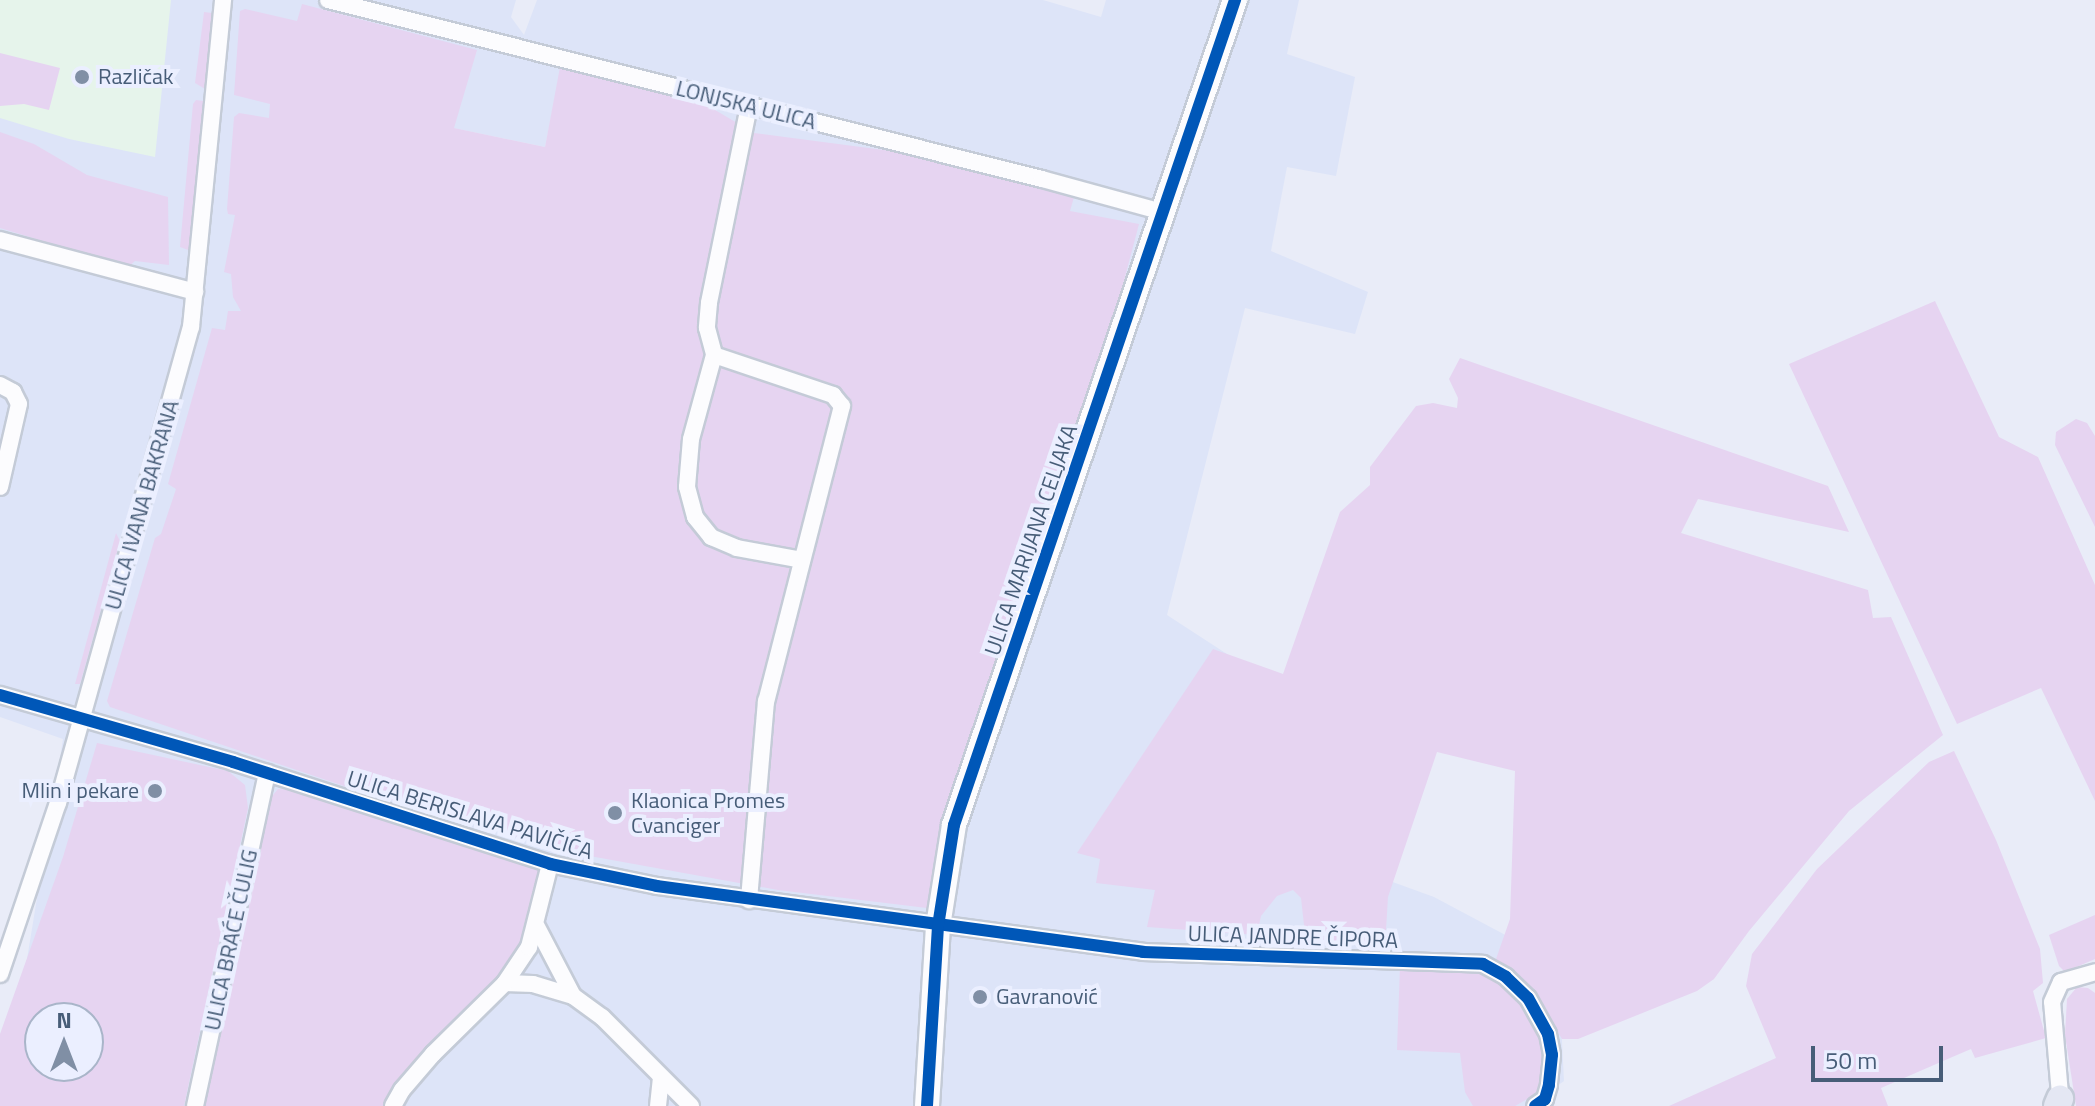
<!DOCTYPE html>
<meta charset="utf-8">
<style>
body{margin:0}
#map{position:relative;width:2095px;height:1106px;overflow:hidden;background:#e9ecf8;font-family:"Titillium Web",sans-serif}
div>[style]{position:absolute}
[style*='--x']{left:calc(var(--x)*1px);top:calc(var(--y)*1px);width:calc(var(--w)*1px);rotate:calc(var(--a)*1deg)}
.residential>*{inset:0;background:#dde4f8}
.education>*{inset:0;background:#e6f4eb}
.green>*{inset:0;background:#e6d4f1}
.roads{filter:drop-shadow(2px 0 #c4cbd7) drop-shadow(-2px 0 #c4cbd7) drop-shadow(0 2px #c4cbd7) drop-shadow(0 -2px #c4cbd7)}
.minor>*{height:16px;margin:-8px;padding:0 8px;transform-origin:8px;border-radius:8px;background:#fcfcfe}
.secondary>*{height:24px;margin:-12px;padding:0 12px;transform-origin:12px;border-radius:12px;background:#fcfcfe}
.primary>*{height:26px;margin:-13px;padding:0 13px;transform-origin:13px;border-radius:13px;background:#e4e7f3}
.cycleway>*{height:12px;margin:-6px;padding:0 6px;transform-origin:6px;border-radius:6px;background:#0057b8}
.dots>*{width:22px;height:22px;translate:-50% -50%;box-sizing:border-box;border:4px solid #ebefff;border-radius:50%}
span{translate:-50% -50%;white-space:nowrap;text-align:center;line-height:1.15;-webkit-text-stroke:8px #ebefff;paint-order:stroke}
.poi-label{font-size:22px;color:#475d78}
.left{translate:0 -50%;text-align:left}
.right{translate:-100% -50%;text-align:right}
.street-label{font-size:22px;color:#475d78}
.north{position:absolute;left:24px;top:1002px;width:80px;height:80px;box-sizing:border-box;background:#ebefff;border:2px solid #a9b5c9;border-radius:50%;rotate:0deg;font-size:22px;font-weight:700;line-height:32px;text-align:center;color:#475d78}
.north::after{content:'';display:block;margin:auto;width:28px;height:36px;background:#808fa5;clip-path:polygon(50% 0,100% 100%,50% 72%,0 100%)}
.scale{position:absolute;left:1811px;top:1046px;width:132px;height:36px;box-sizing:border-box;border:4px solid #475d78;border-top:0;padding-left:10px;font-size:24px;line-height:28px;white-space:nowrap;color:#475d78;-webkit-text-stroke:6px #ebefff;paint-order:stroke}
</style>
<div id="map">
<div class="residential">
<i style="clip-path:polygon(evenodd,0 0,516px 0,511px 17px,524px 35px,537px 0,1043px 0,1101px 17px,1106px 0,1299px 0,1287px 54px,1355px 77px,1336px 176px,1287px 167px,1271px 251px,1368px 292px,1355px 334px,1245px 308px,1167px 615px,1230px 656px,1150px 794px,1434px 897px,1558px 963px,1564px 1081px,1529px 1106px,3px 1106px,63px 739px,0 717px,0 0,561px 67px,710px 107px,241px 311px,453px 128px,545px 147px,561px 67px,0 0,40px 1018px,88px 1018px,88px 1066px,40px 1066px,40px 1018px)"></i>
</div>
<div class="education">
<i style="clip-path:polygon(0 0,171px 0,155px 157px,69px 139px,0 118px)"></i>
</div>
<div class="green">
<i style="clip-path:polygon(302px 4px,477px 50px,454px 128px,545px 147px,560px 67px,710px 107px,754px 133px,899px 152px,1074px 197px,1070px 211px,1139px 224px,1108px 341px,954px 793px,927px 908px,778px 890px,573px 853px,347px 787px,110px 707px,107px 701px,155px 538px,161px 534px,176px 489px,168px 484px,212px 328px,225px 330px,228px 311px,241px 311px,233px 297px,231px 274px,224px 272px,235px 215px,228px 214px,227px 209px,234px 117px,239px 113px,269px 118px,270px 104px,234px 95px,240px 11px,245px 9px,297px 21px)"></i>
<i style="clip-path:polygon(204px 12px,212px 13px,205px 89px,195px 83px)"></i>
<i style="clip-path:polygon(0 53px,60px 68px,49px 110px,24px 104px,0 106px)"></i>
<i style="clip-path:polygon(196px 100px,203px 101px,191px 251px,180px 247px,193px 104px)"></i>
<i style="clip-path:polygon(0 132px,34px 144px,87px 175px,168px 197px,169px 265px,135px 261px,128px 267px,0 228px)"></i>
<i style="clip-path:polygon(1935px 301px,1999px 437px,2038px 457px,2095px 585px,2095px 801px,2041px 688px,1957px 724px,1789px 364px)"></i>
<i style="clip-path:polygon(1460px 358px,1828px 486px,1849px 532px,1698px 499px,1681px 533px,1868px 590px,1873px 618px,1891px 617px,1943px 735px,1849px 811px,1749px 931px,1714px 979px,1697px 991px,1578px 1039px,1562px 1039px,1533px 991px,1496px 959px,1510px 919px,1515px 771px,1437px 752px,1388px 897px,1385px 946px,1306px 943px,1301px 898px,1293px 890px,1277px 896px,1261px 916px,1257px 935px,1147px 927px,1155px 890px,1096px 883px,1100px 859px,1077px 853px,1213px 649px,1283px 674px,1340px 512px,1370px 485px,1370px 467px,1416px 406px,1433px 403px,1457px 408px,1458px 398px,1449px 379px)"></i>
<i style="clip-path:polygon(2076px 419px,2087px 423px,2095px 436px,2095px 527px,2055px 445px,2056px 432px)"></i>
<i style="clip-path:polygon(116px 533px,120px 541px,111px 574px,80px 684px,75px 684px)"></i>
<i style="clip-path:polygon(evenodd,97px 743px,228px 771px,245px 785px,248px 808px,184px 1106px,0 1106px,0 1034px,63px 857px,97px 743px,88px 1018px,88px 1066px,40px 1066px,40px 1018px,88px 1018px)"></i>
<i style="clip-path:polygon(1954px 751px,1996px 840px,2040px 949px,2043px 983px,2033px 991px,2046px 1038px,1975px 1058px,1971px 1049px,1950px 1058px,1881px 1088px,1888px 1106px,1669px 1106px,1776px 1058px,1746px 986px,1752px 954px,1817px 869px,1929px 762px)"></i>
<i style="clip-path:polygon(278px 789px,294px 790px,536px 866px,540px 873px,520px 945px,479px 1002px,453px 1020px,407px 1071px,384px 1106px,203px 1106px,268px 801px)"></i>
<i style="clip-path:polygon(2095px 915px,2095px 959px,2065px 972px,2059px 966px,2049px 935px)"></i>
<i style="clip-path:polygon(1400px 965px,1489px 973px,1504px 984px,1524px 1003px,1541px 1030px,1545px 1052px,1543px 1081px,1534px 1095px,1515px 1106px,1473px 1106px,1465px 1092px,1460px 1053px,1397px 1050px)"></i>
<i style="clip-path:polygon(2077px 987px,2088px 988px,2095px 993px,2095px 1106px,2076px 1106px,2065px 1035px,2067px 999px)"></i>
</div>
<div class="roads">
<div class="minor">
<i style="--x:328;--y:0;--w:736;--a:14.07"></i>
<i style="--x:1042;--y:179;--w:125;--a:15.3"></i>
<i style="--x:749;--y:106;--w:201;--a:101.5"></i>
<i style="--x:709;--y:303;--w:25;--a:95"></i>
<i style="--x:707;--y:328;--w:28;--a:75"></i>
<i style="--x:714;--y:355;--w:87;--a:105.3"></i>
<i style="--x:691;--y:439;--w:48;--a:94.8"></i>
<i style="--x:687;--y:487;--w:31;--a:75"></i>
<i style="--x:695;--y:517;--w:26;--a:51"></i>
<i style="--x:711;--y:537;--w:28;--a:23"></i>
<i style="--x:737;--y:548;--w:66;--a:10.5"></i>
<i style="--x:0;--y:240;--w:202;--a:14.9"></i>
<i style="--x:714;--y:355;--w:126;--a:18.6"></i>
<i style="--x:833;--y:395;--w:14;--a:51"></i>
<i style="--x:842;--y:406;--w:305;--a:104.4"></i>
<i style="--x:766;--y:701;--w:200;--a:94.9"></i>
<i style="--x:0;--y:385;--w:15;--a:28"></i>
<i style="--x:13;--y:392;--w:13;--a:63"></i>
<i style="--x:19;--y:404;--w:85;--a:102.9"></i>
<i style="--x:0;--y:695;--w:242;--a:16"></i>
<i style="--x:233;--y:762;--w:333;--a:17.8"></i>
<i style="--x:550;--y:864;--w:109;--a:11.6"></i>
<i style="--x:657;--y:886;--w:490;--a:7.7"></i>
<i style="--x:1143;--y:952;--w:340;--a:2"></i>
<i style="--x:1483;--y:964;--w:26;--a:29"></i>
<i style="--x:1506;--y:977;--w:30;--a:44"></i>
<i style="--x:1528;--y:998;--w:41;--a:60.9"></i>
<i style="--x:1548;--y:1034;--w:21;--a:79"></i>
<i style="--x:1552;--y:1055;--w:30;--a:96"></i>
<i style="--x:1549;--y:1085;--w:15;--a:106"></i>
<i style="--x:1545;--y:1099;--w:12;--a:145"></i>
<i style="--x:537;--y:927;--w:78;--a:62.4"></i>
<i style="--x:573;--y:996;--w:36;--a:36"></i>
<i style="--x:602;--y:1017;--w:126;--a:45"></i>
<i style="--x:0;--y:974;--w:181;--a:-71.3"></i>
<i style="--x:58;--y:803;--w:494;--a:-74.4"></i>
<i style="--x:191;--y:327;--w:329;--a:-84.4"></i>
<i style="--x:505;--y:983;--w:28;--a:2"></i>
<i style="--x:533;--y:984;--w:42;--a:16.7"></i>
<i style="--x:195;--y:1106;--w:341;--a:-77.8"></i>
<i style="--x:393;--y:1106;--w:18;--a:-61"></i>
<i style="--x:402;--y:1090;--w:48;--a:-49.3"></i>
<i style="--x:433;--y:1054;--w:101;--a:-44.6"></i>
<i style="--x:505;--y:983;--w:43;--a:-56.3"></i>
<i style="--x:529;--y:947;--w:86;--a:-75.8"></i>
<i style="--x:658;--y:1106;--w:29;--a:-84"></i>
<i style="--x:2061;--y:1106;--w:104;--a:-94.9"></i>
<i style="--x:2052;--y:1002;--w:22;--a:-66"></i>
<i style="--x:2061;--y:982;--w:35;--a:-16"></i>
</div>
<div class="secondary">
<i style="--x:927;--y:1106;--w:180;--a:-86.5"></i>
<i style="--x:938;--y:926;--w:102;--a:-81"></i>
<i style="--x:954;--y:825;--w:872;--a:-71.19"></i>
</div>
<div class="primary">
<i style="--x:2057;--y:1106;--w:8;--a:-67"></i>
</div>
</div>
<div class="cycleway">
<i style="--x:0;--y:695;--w:242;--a:16"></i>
<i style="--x:233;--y:762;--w:333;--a:17.8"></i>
<i style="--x:550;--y:864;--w:109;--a:11.6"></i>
<i style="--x:657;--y:886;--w:490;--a:7.7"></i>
<i style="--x:1143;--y:952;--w:340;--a:2"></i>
<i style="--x:1483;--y:964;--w:26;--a:29"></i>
<i style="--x:1506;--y:977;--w:30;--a:44"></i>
<i style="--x:1528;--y:998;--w:41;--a:60.9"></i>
<i style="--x:1548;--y:1034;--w:21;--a:79"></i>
<i style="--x:1552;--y:1055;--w:30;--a:96"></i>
<i style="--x:1549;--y:1085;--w:15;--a:106"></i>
<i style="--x:1545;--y:1099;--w:12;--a:145"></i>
<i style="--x:927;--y:1106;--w:180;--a:-86.5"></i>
<i style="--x:938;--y:926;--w:102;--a:-81"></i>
<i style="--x:954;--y:825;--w:872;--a:-71.19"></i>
</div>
<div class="dots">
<i style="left:82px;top:77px;background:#808fa5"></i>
<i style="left:155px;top:791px;background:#808fa5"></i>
<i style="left:615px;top:813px;background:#808fa5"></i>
<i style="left:980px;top:997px;background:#808fa5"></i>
</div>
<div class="poi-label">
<span class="left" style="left:98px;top:77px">Različak</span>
<span class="right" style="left:139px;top:791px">Mlin i pekare</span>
<span class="left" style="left:631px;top:813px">Klaonica Promes<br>Cvanciger</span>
<span class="left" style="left:996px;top:997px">Gavranović</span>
</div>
<div class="street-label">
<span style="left:746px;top:105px;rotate:14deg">LONJSKA ULICA</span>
<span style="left:142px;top:505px;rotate:-74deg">ULICA IVANA BAKRANA</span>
<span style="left:1031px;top:540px;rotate:-71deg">ULICA MARIJANA CELJAKA</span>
<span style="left:470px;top:815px;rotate:17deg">ULICA BERISLAVA PAVIČIĆA</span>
<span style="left:1293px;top:937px;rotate:2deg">ULICA JANDRE ČIPORA</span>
<span style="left:231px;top:940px;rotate:-78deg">ULICA BRAĆE ČULIG</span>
</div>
<div class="north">N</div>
<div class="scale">50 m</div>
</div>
